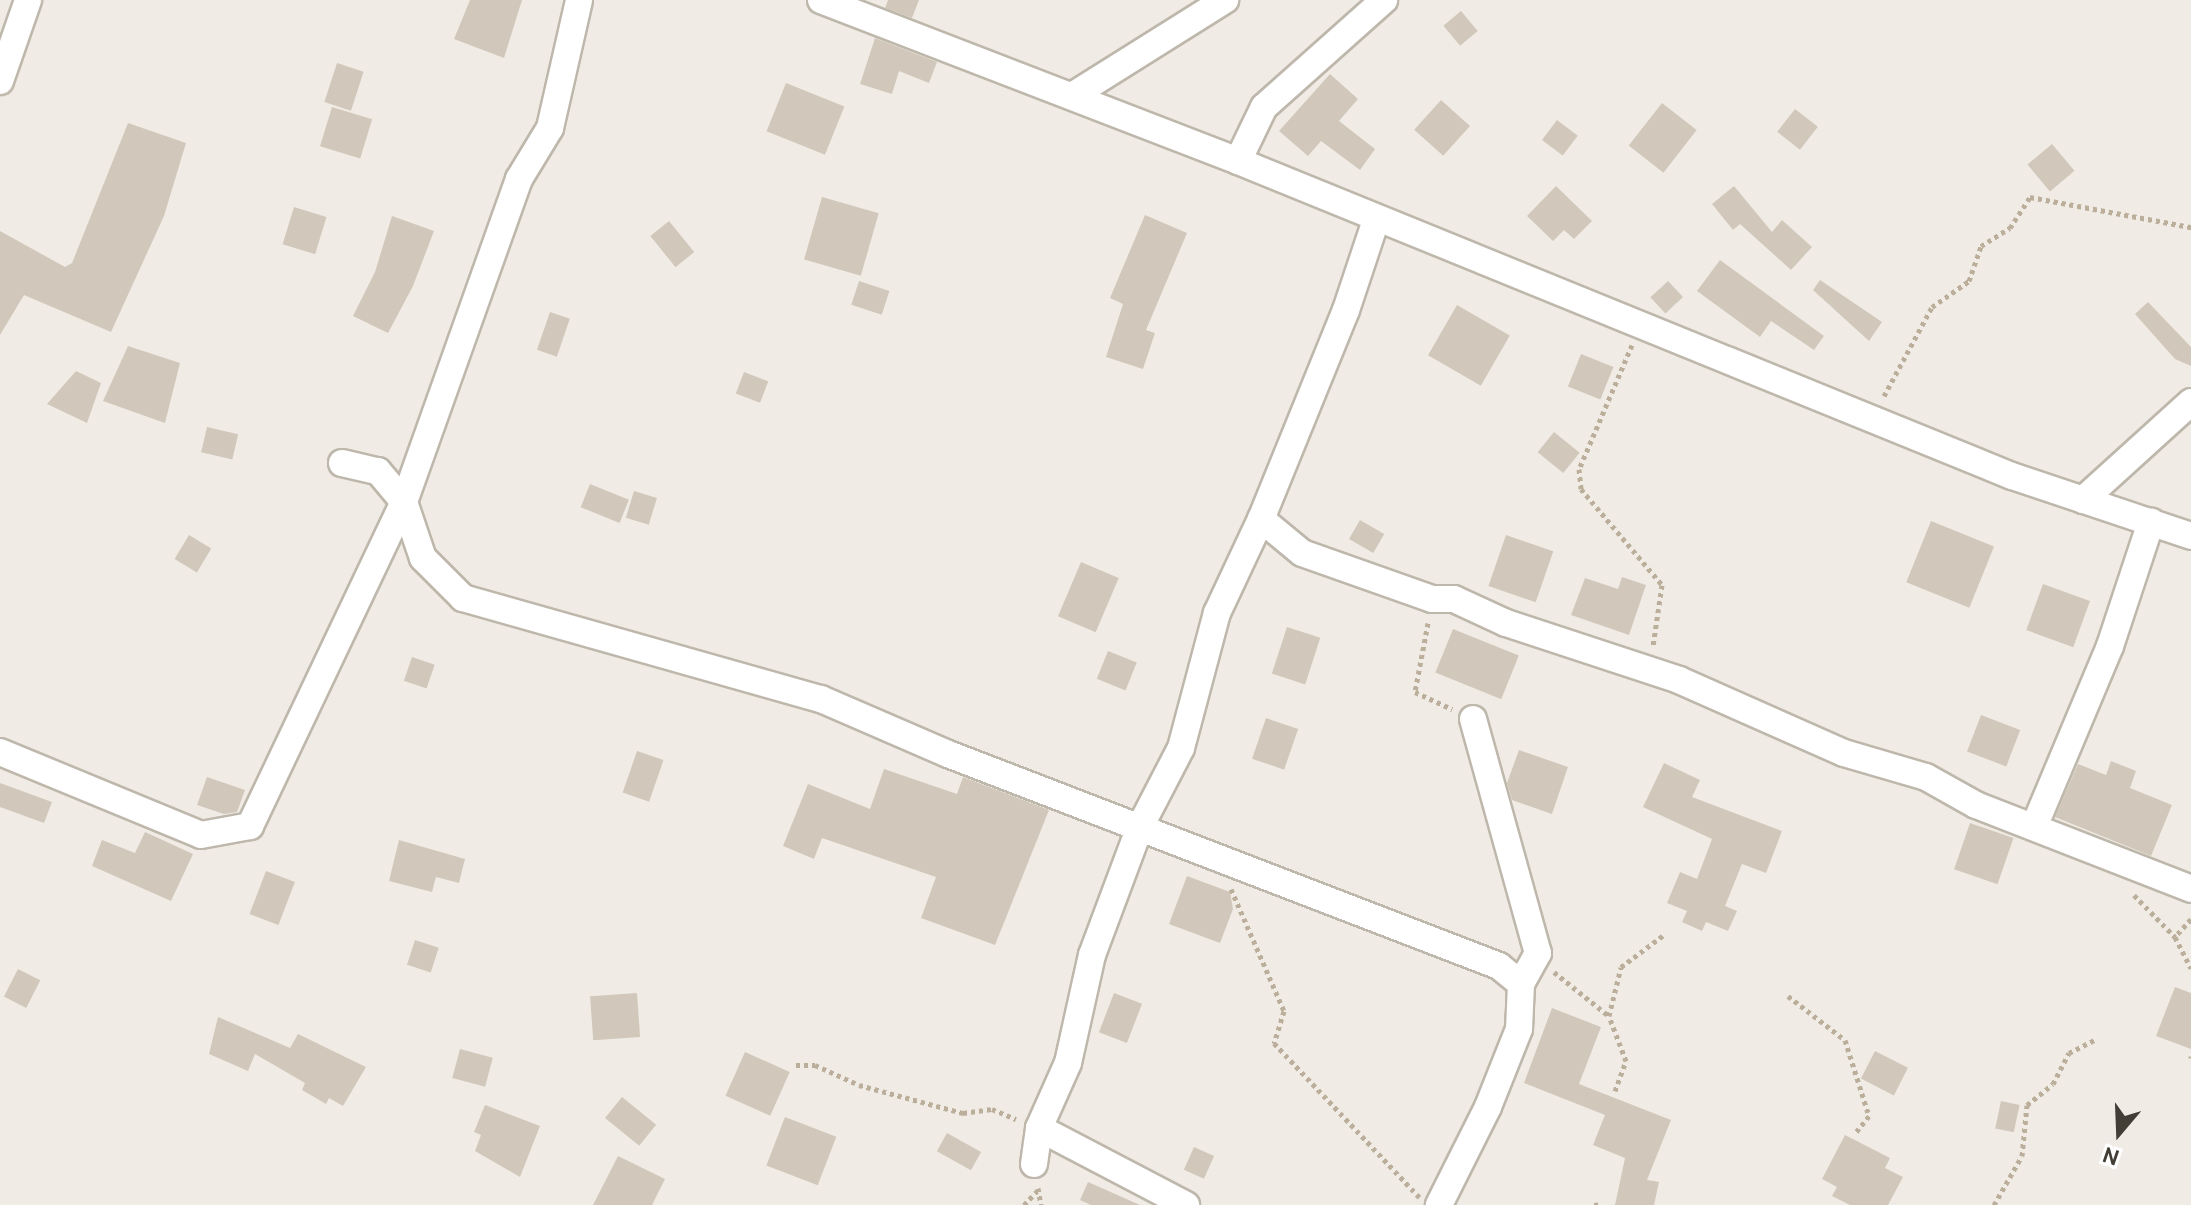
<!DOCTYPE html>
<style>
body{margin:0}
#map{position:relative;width:2191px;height:1205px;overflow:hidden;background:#f0ece5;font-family:Cabin,sans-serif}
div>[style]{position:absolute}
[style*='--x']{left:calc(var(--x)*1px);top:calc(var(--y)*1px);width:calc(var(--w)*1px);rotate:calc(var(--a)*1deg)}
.building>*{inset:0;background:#d1c8bb;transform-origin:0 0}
.path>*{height:5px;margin-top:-2.5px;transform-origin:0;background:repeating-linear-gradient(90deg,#bbaf9b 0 4px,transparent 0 8px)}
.roads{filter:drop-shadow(2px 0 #beb7ab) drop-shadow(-2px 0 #beb7ab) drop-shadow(0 2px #beb7ab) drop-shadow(0 -2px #beb7ab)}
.street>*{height:26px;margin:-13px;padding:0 13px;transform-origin:13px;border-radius:13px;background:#fff}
span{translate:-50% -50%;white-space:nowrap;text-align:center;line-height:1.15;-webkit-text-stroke:6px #fff;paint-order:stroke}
.north{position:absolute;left:2079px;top:1093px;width:80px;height:80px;-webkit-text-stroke:6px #fff;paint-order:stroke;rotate:199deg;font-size:22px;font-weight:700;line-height:32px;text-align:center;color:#423d35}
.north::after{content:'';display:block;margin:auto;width:28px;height:36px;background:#423d35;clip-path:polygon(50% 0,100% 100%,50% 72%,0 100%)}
</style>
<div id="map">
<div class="building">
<i style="clip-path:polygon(470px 0,522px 0,504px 58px,454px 39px)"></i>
<i style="clip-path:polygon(888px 0,919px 0,912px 18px,885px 8px)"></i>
<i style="left:1461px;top:11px;width:26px;height:23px;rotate:50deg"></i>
<i style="clip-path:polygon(875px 38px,937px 62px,929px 83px,899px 71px,892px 94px,860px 84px)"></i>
<i style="left:337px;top:63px;width:28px;height:41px;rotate:18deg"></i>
<i style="clip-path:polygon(1330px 74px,1358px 99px,1339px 121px,1375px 149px,1360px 170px,1321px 141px,1308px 156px,1279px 131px)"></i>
<i style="left:786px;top:83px;width:63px;height:52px;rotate:22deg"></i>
<i style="left:1441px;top:100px;width:39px;height:40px;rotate:42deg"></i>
<i style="left:1662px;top:103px;width:44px;height:54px;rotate:38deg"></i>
<i style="left:332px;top:107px;width:42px;height:41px;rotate:17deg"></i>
<i style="left:1795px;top:109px;width:29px;height:29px;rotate:38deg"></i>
<i style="left:1557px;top:120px;width:26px;height:25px;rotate:37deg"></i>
<i style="clip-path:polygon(128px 123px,186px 143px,164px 216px,111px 332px,24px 295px,0 335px,0 231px,65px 267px,72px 263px)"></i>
<i style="left:2052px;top:144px;width:35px;height:32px;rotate:50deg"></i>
<i style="clip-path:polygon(1556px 186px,1592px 221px,1574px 239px,1564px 230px,1553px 241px,1527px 216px)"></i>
<i style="clip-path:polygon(1734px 186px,1772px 232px,1782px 220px,1812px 247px,1791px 270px,1740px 224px,1733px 230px,1712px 204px)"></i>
<i style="left:822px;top:197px;width:59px;height:65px;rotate:16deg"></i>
<i style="left:294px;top:207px;width:34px;height:39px;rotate:17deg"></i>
<i style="clip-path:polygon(1145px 215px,1187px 233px,1146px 330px,1155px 333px,1143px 369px,1106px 357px,1123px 304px,1110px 298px)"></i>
<i style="clip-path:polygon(392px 216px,434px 231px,413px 286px,388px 333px,353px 316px,375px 272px)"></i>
<i style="left:669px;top:221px;width:40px;height:24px;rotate:51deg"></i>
<i style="clip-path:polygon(1720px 260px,1824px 336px,1814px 350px,1771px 321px,1760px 337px,1697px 291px)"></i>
<i style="clip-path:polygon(1820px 280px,1882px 322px,1869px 341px,1813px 290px)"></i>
<i style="left:859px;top:281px;width:32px;height:25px;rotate:18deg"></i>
<i style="left:1668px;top:281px;width:22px;height:24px;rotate:47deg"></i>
<i style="clip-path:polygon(2148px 302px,2191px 347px,2191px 366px,2175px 359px,2135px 314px)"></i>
<i style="left:1457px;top:305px;width:61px;height:58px;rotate:30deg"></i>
<i style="left:550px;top:312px;width:21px;height:40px;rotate:19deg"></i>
<i style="clip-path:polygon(128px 346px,180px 363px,165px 423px,103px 401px)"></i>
<i style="left:1581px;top:354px;width:35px;height:35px;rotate:22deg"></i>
<i style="clip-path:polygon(76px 371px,101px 383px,87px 423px,47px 404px)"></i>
<i style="left:744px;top:372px;width:26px;height:23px;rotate:21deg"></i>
<i style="left:207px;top:427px;width:32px;height:26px;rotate:13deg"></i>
<i style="left:1554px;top:432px;width:33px;height:26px;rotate:39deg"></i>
<i style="left:590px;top:484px;width:42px;height:25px;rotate:22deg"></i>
<i style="left:634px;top:491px;width:24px;height:28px;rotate:17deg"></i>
<i style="left:1360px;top:520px;width:28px;height:22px;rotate:30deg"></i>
<i style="left:1931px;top:521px;width:68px;height:66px;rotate:22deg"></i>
<i style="left:189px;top:535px;width:26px;height:28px;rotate:31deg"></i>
<i style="left:1506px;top:535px;width:50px;height:54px;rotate:19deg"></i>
<i style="left:1081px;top:562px;width:41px;height:59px;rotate:23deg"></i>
<i style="clip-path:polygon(1622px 577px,1646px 585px,1629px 635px,1571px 615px,1585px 578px,1618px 589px)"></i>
<i style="left:2043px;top:584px;width:50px;height:49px;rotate:20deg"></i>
<i style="left:1287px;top:627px;width:35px;height:49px;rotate:18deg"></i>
<i style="left:1453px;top:629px;width:71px;height:47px;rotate:22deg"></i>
<i style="left:1108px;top:651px;width:31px;height:30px;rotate:22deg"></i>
<i style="left:412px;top:657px;width:24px;height:25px;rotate:19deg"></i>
<i style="left:1981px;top:715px;width:42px;height:39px;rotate:21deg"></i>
<i style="left:1266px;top:718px;width:34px;height:43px;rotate:19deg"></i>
<i style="clip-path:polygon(1519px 750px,1568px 767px,1552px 814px,1512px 800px,1507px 783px)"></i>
<i style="left:637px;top:751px;width:28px;height:44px;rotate:19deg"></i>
<i style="clip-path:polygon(2111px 761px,2136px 771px,2130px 788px,2172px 805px,2151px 856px,2055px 817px,2078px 764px,2106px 775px)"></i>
<i style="clip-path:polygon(1664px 763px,1700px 780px,1692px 797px,1782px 831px,1766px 873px,1742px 864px,1725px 906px,1737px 911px,1728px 931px,1706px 922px,1702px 931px,1682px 922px,1687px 911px,1667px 903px,1680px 872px,1697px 879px,1712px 839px,1643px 807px)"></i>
<i style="clip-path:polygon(884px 769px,957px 794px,963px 777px,1049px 810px,995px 945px,921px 918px,936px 877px,822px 838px,814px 859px,783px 846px,808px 784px,870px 809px)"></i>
<i style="clip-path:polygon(207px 777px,245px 790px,237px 812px,224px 814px,197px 805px)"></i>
<i style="clip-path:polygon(0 783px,52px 802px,44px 823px,0 807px)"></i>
<i style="left:1970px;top:823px;width:46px;height:49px;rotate:19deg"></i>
<i style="clip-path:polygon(145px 832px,193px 854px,171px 901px,92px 866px,102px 840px,135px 853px)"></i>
<i style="clip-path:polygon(399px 840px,465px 859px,459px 883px,436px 877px,432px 892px,389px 881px)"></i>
<i style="left:266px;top:871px;width:31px;height:46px;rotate:21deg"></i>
<i style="clip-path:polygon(1187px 876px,1230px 892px,1233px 909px,1220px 943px,1169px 924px)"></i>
<i style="left:415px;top:940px;width:25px;height:26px;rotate:18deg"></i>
<i style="left:18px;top:969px;width:25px;height:31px;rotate:27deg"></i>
<i style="clip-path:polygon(2175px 987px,2191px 993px,2191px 1049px,2156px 1036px)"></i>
<i style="left:637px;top:993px;width:44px;height:47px;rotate:86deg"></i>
<i style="left:1114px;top:993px;width:30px;height:42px;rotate:21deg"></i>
<i style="clip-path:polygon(1552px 1008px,1601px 1027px,1579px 1084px,1671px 1120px,1647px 1180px,1659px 1182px,1654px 1205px,1615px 1205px,1625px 1158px,1593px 1145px,1605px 1115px,1524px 1083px)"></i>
<i style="clip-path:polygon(218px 1017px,290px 1048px,298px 1034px,366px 1067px,343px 1106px,329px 1098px,326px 1104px,302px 1090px,305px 1083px,255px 1054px,248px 1071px,209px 1054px)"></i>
<i style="left:460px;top:1049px;width:34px;height:30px;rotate:15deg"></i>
<i style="left:1875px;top:1051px;width:37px;height:31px;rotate:27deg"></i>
<i style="left:745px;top:1052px;width:49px;height:48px;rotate:24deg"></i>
<i style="left:622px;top:1097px;width:44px;height:27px;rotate:39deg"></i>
<i style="left:2001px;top:1101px;width:19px;height:28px;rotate:12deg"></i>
<i style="clip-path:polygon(485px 1105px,540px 1126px,520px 1177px,475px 1151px,481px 1135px,474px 1132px)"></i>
<i style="left:785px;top:1117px;width:55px;height:52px;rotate:21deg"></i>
<i style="left:947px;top:1133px;width:39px;height:21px;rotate:29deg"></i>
<i style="clip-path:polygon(1845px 1135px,1890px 1158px,1885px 1168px,1903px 1177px,1888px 1205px,1850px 1205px,1832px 1196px,1837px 1187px,1822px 1179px)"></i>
<i style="left:1194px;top:1147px;width:22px;height:25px;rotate:24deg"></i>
<i style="clip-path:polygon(618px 1156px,665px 1179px,652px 1205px,593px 1205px)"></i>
<i style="clip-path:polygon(1088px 1182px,1140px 1205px,1091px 1205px,1080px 1200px)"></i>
</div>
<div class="path">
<i style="--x:1632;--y:345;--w:135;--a:113.1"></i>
<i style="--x:1579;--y:469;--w:20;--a:84"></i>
<i style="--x:1581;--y:489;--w:126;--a:49.8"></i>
<i style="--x:1662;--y:585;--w:62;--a:98.4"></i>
<i style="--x:1884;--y:396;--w:101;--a:-61.7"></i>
<i style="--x:1932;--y:307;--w:45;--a:-35.1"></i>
<i style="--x:1969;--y:281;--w:37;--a:-71"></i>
<i style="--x:1981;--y:246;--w:34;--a:-32"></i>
<i style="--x:2010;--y:228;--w:37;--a:-57"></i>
<i style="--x:2030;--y:197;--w:164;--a:10.6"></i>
<i style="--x:1428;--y:623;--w:70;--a:100.7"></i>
<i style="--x:1415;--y:692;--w:41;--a:24.7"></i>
<i style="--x:1231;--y:889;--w:133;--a:66.5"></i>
<i style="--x:1284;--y:1011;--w:34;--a:107"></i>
<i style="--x:1274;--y:1043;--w:212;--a:46.7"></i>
<i style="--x:2134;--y:895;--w:59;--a:45.7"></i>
<i style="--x:2191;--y:919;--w:24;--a:132"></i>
<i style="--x:2175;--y:937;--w:35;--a:63"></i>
<i style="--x:1554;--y:972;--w:70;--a:38.7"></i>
<i style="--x:1788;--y:996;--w:72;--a:37.7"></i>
<i style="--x:1845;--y:1040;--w:80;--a:72.5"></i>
<i style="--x:1869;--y:1116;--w:21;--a:129"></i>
<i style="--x:2191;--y:1056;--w:2;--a:90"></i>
<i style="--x:796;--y:1065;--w:19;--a:0"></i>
<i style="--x:815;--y:1065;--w:48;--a:24.4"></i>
<i style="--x:859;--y:1085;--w:108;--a:15.1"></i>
<i style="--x:963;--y:1113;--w:29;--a:-8"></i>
<i style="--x:992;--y:1109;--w:26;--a:23"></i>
<i style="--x:1615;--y:1091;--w:32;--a:-70"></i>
<i style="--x:1626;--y:1061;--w:48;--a:-110.7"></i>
<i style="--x:1609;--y:1016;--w:50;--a:-76.2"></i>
<i style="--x:1621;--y:967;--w:55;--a:-36.9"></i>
<i style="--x:1038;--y:1188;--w:17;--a:80"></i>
<i style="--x:1024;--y:1205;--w:19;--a:-47"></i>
<i style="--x:1594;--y:1205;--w:8;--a:-7"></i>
<i style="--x:1994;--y:1205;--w:56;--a:-60.3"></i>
<i style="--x:2022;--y:1156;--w:51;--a:-84.4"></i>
<i style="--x:2027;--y:1105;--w:33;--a:-39"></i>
<i style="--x:2053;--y:1084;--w:35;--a:-63"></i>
<i style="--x:2069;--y:1053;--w:29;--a:-27"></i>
</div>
<div class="roads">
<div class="street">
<i style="--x:821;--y:0;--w:447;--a:21.1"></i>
<i style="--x:1238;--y:161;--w:836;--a:22.15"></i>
<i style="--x:2012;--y:476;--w:189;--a:18.5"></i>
<i style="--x:0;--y:81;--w:86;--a:-70.9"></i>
<i style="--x:1072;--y:96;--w:181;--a:-32.1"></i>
<i style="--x:1238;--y:161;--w:60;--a:-64.3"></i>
<i style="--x:1264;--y:107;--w:161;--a:-41.7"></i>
<i style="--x:1376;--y:220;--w:95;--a:108.4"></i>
<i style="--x:1346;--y:310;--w:226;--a:112.1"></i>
<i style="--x:1261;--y:519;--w:53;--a:39.7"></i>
<i style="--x:1302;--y:553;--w:138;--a:19.5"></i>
<i style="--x:1432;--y:599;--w:22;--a:0"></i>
<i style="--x:1454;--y:599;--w:57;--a:24.8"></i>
<i style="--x:1506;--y:623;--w:182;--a:18.2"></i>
<i style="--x:1679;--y:680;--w:180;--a:23.9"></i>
<i style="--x:1844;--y:753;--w:85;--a:16.3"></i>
<i style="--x:1926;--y:777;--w:57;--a:29.2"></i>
<i style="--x:1976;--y:805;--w:231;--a:21.3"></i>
<i style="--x:342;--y:463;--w:37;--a:13"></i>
<i style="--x:378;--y:471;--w:40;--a:50"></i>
<i style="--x:404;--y:502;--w:59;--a:71.3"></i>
<i style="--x:423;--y:558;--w:57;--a:45"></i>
<i style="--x:463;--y:598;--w:372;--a:15.8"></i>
<i style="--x:821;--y:699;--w:138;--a:23.4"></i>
<i style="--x:948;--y:754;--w:590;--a:21.04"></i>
<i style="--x:1499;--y:966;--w:28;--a:39"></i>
<i style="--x:1521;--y:984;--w:45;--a:92.5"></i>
<i style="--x:1519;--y:1029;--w:84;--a:111.7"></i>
<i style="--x:1488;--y:1107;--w:110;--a:116.6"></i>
<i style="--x:2083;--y:500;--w:146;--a:-42.2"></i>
<i style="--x:1473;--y:719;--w:243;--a:74.5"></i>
<i style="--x:1538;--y:953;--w:35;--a:119"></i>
<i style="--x:0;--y:752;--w:217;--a:22.4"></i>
<i style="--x:201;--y:835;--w:50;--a:-10.4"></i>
<i style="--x:250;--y:826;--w:359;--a:-64.6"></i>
<i style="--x:404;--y:502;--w:343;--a:-70.4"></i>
<i style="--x:519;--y:179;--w:60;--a:-58.7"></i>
<i style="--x:550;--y:128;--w:131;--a:-77.2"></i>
<i style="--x:2034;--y:827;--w:196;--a:-67.2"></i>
<i style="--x:2110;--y:646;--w:131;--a:-71.7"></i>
<i style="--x:1039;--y:1128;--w:166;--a:27.6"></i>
<i style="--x:1034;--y:1164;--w:36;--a:-82"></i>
<i style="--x:1039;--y:1128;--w:71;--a:-66"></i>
<i style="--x:1068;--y:1063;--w:111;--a:-77.5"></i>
<i style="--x:1092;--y:955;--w:134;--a:-69.5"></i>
<i style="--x:1139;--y:829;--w:91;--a:-62.6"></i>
<i style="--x:1181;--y:748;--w:140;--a:-75.1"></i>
<i style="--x:1217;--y:613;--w:104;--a:-64.9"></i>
</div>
</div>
<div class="north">N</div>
</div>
